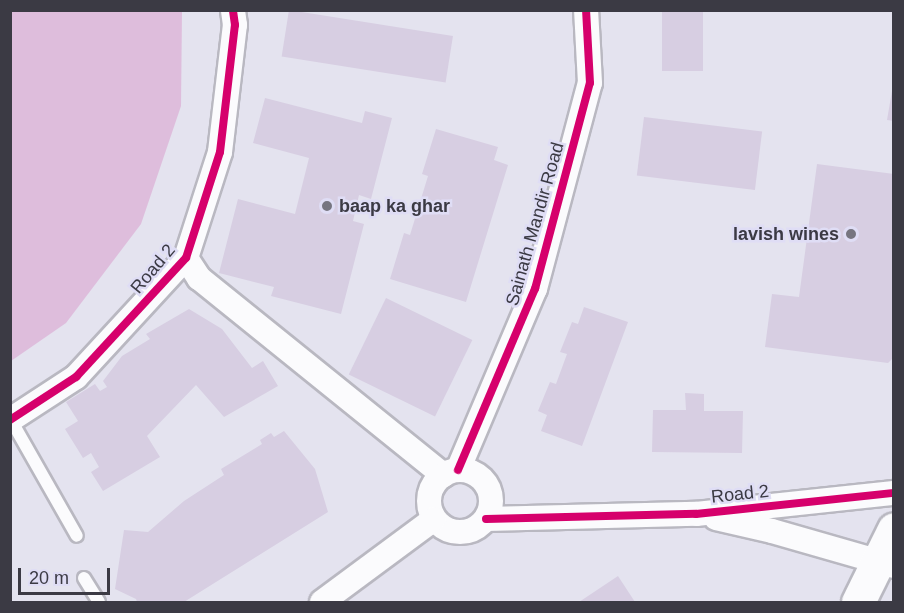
<!DOCTYPE html>
<style>
body{margin:0}
#map{position:relative;width:904px;height:613px;overflow:hidden;background:#e4e3ef;font-family:Helvetica,sans-serif}
div>[style]{position:absolute}
[style*='--x']{left:calc(var(--x)*1px);top:calc(var(--y)*1px);width:calc(var(--w)*1px);rotate:calc(var(--a)*1deg)}
.green>*{inset:0;background:#debddc}
.building>*{inset:0;background:#d7cee2;transform-origin:0 0}
.roads{filter:drop-shadow(2px 0 #b9b8c1) drop-shadow(-2px 0 #b9b8c1) drop-shadow(0 2px #b9b8c1) drop-shadow(0 -2px #b9b8c1)}
.lane>*{height:12px;margin:-6px;padding:0 6px;transform-origin:6px;border-radius:6px;background:#fbfbfd}
.street>*{height:24px;margin:-12px;padding:0 12px;transform-origin:12px;border-radius:12px;background:#fbfbfd}
.street>.ring{margin:-12px;padding:0;box-sizing:content-box;background:none;border:24px solid #fbfbfd;border-radius:50%}
.secondary>*{height:33px;margin:-16.5px;padding:0 16.5px;transform-origin:16.5px;border-radius:16.5px;background:#fbfbfd}
.cycleway>*{height:8px;margin:-4px;padding:0 4px;transform-origin:4px;border-radius:4px;background:#d6006c}
.dots>*{width:16px;height:16px;translate:-50% -50%;box-sizing:border-box;border:3px solid #dfddf5;border-radius:50%}
span{translate:-50% -50%;white-space:nowrap;text-align:center;line-height:1.15;-webkit-text-stroke:5px #dfddf5;paint-order:stroke}
.poi-label{font-size:18px;color:#3b3a44;font-weight:700}
.left{translate:0 -50%;text-align:left}
.right{translate:-100% -50%;text-align:right}
.street-label{font-size:18px;color:#3b3a44}
.frame{position:absolute;inset:0;border:12px solid #3b3a44;pointer-events:none}
.scale{position:absolute;left:18px;top:568px;width:92px;height:27px;box-sizing:border-box;border:3px solid #3b3a44;border-top:0;padding-left:8px;font-size:18px;line-height:21px;white-space:nowrap;color:#3b3a44;-webkit-text-stroke:4px #dfddf5;paint-order:stroke}
</style>
<div id="map">
<div class="green">
<i style="clip-path:polygon(11px 10px,182px 11px,181px 106px,141px 224px,66px 323px,11px 361px)"></i>
</div>
<div class="building">
<i style="left:289px;top:10px;width:166px;height:47px;rotate:9deg"></i>
<i style="left:662px;top:10px;width:41px;height:61px"></i>
<i style="clip-path:polygon(892px 91px,894px 91px,894px 121px,887px 120px)"></i>
<i style="clip-path:polygon(265px 98px,362px 123px,365px 111px,392px 118px,371px 199px,359px 195px,353px 221px,364px 224px,341px 314px,271px 296px,274px 287px,219px 273px,238px 199px,295px 214px,309px 158px,253px 143px)"></i>
<i style="left:644px;top:117px;width:119px;height:59px;rotate:7deg"></i>
<i style="clip-path:polygon(436px 129px,498px 147px,494px 160px,508px 165px,466px 302px,390px 279px,404px 233px,410px 235px,428px 176px,422px 174px)"></i>
<i style="clip-path:polygon(817px 164px,894px 174px,894px 357px,888px 363px,765px 347px,772px 294px,799px 297px)"></i>
<i style="left:386px;top:298px;width:96px;height:85px;rotate:26deg"></i>
<i style="clip-path:polygon(584px 307px,628px 322px,582px 446px,541px 431px,547px 415px,538px 411px,550px 382px,556px 384px,567px 354px,560px 352px,572px 322px,578px 324px)"></i>
<i style="clip-path:polygon(189px 309px,222px 329px,252px 368px,263px 361px,278px 386px,224px 417px,196px 385px,147px 436px,160px 457px,103px 491px,91px 472px,99px 467px,91px 453px,83px 458px,65px 429px,78px 421px,66px 402px,95px 384px,100px 391px,107px 387px,103px 381px,122px 356px,150px 339px,146px 334px)"></i>
<i style="clip-path:polygon(685px 393px,704px 394px,704px 411px,743px 411px,742px 453px,652px 452px,653px 410px,686px 410px)"></i>
<i style="clip-path:polygon(284px 431px,315px 469px,328px 512px,184px 602px,137px 602px,136px 599px,115px 589px,124px 530px,148px 532px,184px 501px,224px 475px,221px 469px,262px 444px,260px 440px,271px 433px,274px 437px)"></i>
<i style="clip-path:polygon(618px 576px,635px 602px,579px 602px)"></i>
</div>
<div class="roads">
<div class="lane">
<i style="--x:11;--y:420;--w:133;--a:60.4"></i>
<i style="--x:84;--y:578;--w:28;--a:58"></i>
</div>
<div class="street">
<i style="--x:186;--y:258;--w:24;--a:57"></i>
<i style="--x:199;--y:278;--w:314;--a:38.9"></i>
<i style="--x:10;--y:420;--w:79;--a:-33.1"></i>
<i style="--x:76;--y:377;--w:162;--a:-47.3"></i>
<i style="--x:186;--y:258;--w:111;--a:-72.2"></i>
<i style="--x:220;--y:152;--w:128;--a:-83.3"></i>
<i style="--x:235;--y:25;--w:15;--a:-98"></i>
<i class="ring" style="left:429px;top:470px;width:38px;height:38px"></i>
<i style="--x:458;--y:470;--w:197;--a:-67"></i>
<i style="--x:535;--y:289;--w:213;--a:-75.1"></i>
<i style="--x:590;--y:83;--w:73;--a:-93.1"></i>
<i style="--x:716;--y:518;--w:57;--a:13.1"></i>
<i style="--x:772;--y:531;--w:127;--a:16"></i>
<i style="--x:486;--y:519;--w:210;--a:-1.4"></i>
<i style="--x:696;--y:514;--w:199;--a:-6.1"></i>
<i style="--x:322;--y:602;--w:139;--a:-36.5"></i>
</div>
<div class="secondary">
<i style="--x:858;--y:602;--w:81;--a:-63.7"></i>
</div>
</div>
<div class="cycleway">
<i style="--x:10;--y:420;--w:79;--a:-33.1"></i>
<i style="--x:76;--y:377;--w:162;--a:-47.3"></i>
<i style="--x:186;--y:258;--w:111;--a:-72.2"></i>
<i style="--x:220;--y:152;--w:128;--a:-83.3"></i>
<i style="--x:235;--y:25;--w:15;--a:-98"></i>
<i style="--x:458;--y:470;--w:197;--a:-67"></i>
<i style="--x:535;--y:289;--w:213;--a:-75.1"></i>
<i style="--x:590;--y:83;--w:73;--a:-93.1"></i>
<i style="--x:486;--y:519;--w:210;--a:-1.4"></i>
<i style="--x:696;--y:514;--w:199;--a:-6.1"></i>
</div>
<div class="dots">
<i style="left:327px;top:206px;background:#767580"></i>
<i style="left:851px;top:234px;background:#767580"></i>
</div>
<div class="poi-label">
<span class="left" style="left:339px;top:206px">baap ka ghar</span>
<span class="right" style="left:839px;top:234px">lavish wines</span>
</div>
<div class="street-label">
<span style="left:535px;top:224px;rotate:-74deg">Sainath Mandir Road</span>
<span style="left:153px;top:269px;rotate:-50deg">Road 2</span>
<span style="left:740px;top:494px;rotate:-6deg">Road 2</span>
</div>
<div class="frame"></div>
<div class="scale">20 m</div>
</div>
